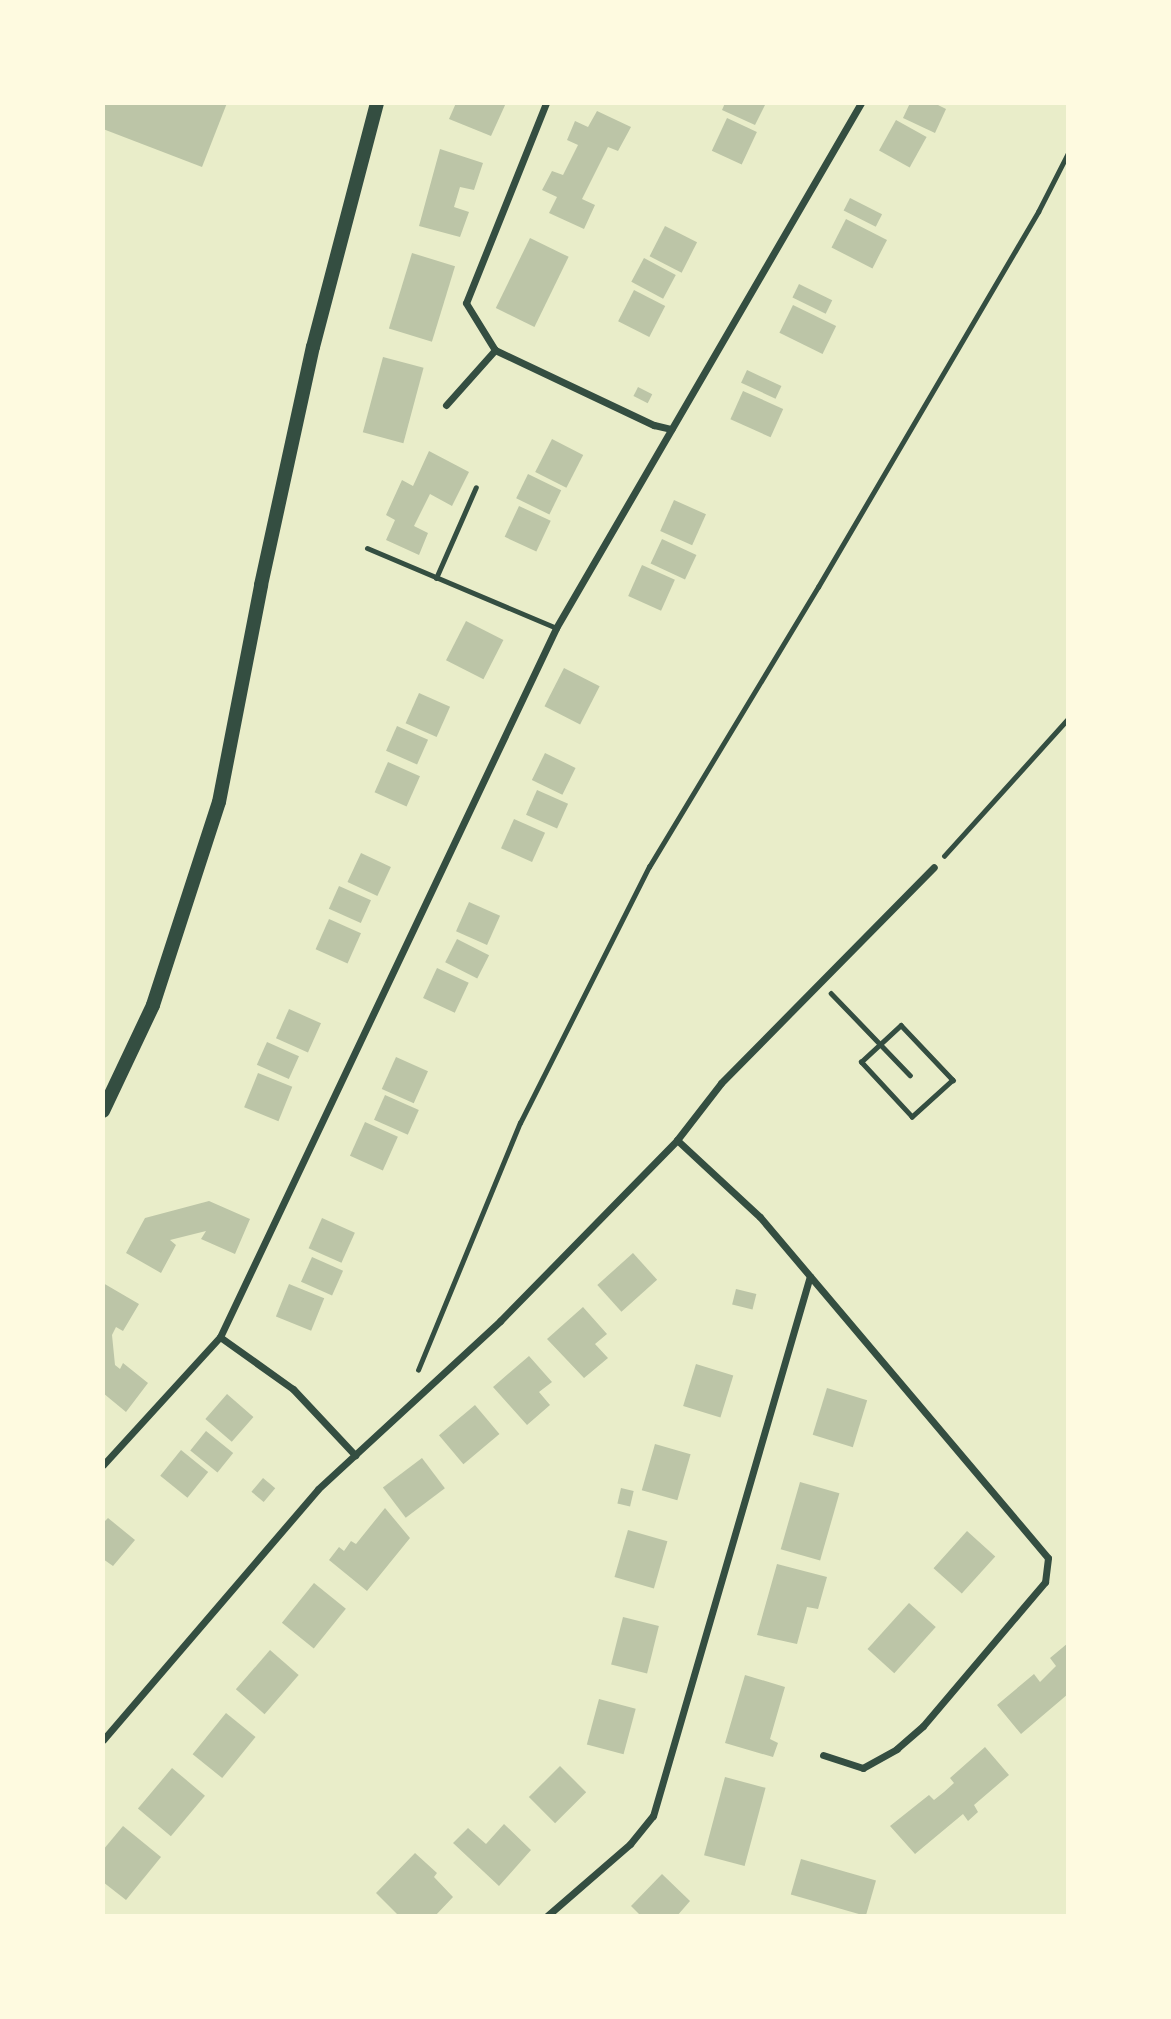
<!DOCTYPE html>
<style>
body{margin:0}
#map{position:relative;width:1171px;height:2019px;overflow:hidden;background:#e9edc9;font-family:"Fira Sans",sans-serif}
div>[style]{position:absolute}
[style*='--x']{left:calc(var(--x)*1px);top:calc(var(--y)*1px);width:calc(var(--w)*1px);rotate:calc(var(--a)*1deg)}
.building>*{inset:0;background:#bcc5a7;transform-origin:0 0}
.path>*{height:4.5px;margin:-2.25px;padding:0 2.25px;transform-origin:2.25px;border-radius:2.25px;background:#344e41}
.service>*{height:5px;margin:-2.5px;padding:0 2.5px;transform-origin:2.5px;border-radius:2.5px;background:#344e41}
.minor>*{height:7px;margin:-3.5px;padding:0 3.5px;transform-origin:3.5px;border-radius:3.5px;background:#344e41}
.secondary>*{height:14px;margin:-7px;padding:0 7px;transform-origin:7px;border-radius:7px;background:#344e41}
span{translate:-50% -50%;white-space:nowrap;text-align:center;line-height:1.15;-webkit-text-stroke:5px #fefae0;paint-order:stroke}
.frame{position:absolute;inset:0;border:105px solid #fefae0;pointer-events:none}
</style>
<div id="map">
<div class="building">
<i style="clip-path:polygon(103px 103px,227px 103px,202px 167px,103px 129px)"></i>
<i style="clip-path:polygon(456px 103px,506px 103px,491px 136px,449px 119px)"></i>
<i style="clip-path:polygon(725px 103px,766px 103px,755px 125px,722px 110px)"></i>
<i style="clip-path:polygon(910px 103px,934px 103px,946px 109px,935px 133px,903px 118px)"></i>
<i style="clip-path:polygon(597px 111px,631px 127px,618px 151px,608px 147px,582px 199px,595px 205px,584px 229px,549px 213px,557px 197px,542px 190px,552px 171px,563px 175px,578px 145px,567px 140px,575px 121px,588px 127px)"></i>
<i style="left:727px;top:118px;width:33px;height:36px;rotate:25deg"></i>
<i style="left:896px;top:120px;width:35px;height:35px;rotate:29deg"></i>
<i style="clip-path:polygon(440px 149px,483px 163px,474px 190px,460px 187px,454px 207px,469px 212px,460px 237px,419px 226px)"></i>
<i style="left:850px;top:198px;width:36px;height:14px;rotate:27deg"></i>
<i style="left:846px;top:219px;width:46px;height:32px;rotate:27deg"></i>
<i style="left:665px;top:226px;width:36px;height:34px;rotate:27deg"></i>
<i style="left:530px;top:238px;width:43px;height:78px;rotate:26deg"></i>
<i style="left:412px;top:253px;width:45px;height:79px;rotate:17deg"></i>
<i style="left:644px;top:258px;width:36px;height:27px;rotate:28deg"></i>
<i style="left:799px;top:284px;width:37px;height:15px;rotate:26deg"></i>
<i style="left:634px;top:290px;width:35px;height:35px;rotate:27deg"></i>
<i style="left:793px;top:305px;width:48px;height:31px;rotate:26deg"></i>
<i style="left:383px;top:357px;width:42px;height:78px;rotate:15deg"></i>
<i style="left:747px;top:370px;width:38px;height:14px;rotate:25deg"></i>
<i style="left:638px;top:387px;width:16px;height:10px;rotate:27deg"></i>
<i style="left:743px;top:391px;width:44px;height:31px;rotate:24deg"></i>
<i style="left:552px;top:439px;width:35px;height:37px;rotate:27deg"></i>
<i style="clip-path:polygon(429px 451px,469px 472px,452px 506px,430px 494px,414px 526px,428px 533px,419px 555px,386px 540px,395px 520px,386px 515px,402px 480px,413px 486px)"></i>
<i style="left:528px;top:474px;width:37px;height:27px;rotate:26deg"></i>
<i style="left:674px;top:500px;width:35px;height:34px;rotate:24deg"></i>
<i style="left:519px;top:506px;width:35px;height:34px;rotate:25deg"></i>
<i style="left:662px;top:539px;width:38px;height:27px;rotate:25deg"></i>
<i style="left:642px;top:565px;width:36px;height:34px;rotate:24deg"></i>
<i style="left:466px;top:621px;width:42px;height:44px;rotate:27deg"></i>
<i style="left:564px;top:668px;width:40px;height:43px;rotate:27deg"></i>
<i style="left:419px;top:693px;width:34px;height:33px;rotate:24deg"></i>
<i style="left:397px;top:726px;width:34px;height:27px;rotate:24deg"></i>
<i style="left:545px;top:753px;width:34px;height:30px;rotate:26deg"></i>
<i style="left:388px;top:762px;width:35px;height:33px;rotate:24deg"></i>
<i style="left:537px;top:790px;width:34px;height:27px;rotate:24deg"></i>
<i style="left:514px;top:819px;width:34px;height:32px;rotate:24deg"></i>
<i style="left:361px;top:853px;width:33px;height:32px;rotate:25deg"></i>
<i style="left:339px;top:886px;width:35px;height:25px;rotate:24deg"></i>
<i style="left:469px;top:902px;width:34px;height:32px;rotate:24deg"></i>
<i style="left:329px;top:919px;width:35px;height:33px;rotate:24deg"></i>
<i style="left:457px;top:939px;width:36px;height:26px;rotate:27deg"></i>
<i style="left:437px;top:968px;width:35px;height:33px;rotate:25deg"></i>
<i style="left:289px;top:1009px;width:35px;height:32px;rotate:24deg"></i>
<i style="left:267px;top:1042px;width:35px;height:25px;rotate:24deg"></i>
<i style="left:396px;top:1057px;width:35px;height:35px;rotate:24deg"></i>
<i style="left:258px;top:1073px;width:37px;height:37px;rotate:22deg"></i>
<i style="left:385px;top:1095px;width:37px;height:27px;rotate:24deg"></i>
<i style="left:365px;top:1122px;width:36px;height:37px;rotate:24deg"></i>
<i style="clip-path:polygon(209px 1201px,250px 1219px,235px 1254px,201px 1239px,206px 1231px,170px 1240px,176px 1245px,161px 1273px,126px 1253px,145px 1218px)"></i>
<i style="left:322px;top:1218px;width:36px;height:33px;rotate:24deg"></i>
<i style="left:633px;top:1253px;width:36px;height:48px;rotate:48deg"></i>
<i style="left:312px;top:1257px;width:34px;height:27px;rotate:24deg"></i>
<i style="clip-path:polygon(103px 1283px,139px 1304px,123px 1331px,116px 1327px,112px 1335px,115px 1365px,120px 1369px,123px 1363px,148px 1383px,126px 1412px,103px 1393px)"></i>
<i style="left:289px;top:1284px;width:38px;height:35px;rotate:22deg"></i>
<i style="left:736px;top:1289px;width:21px;height:16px;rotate:14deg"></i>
<i style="clip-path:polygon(583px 1307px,607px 1334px,595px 1344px,608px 1358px,584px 1378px,547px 1339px)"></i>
<i style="clip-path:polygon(529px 1356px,552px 1382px,539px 1392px,550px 1405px,527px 1425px,493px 1387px)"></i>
<i style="left:696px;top:1364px;width:39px;height:44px;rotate:17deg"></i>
<i style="left:827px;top:1388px;width:42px;height:49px;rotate:17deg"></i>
<i style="left:227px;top:1394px;width:35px;height:33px;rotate:41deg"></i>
<i style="left:475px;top:1405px;width:38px;height:47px;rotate:50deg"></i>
<i style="left:206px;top:1431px;width:35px;height:25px;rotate:39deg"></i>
<i style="left:655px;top:1444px;width:37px;height:48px;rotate:16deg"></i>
<i style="left:181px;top:1450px;width:35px;height:33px;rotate:39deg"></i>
<i style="left:422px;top:1458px;width:38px;height:49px;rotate:53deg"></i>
<i style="left:263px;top:1478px;width:16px;height:18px;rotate:40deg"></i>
<i style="left:800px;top:1482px;width:41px;height:70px;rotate:16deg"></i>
<i style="left:621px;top:1488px;width:13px;height:16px;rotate:13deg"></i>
<i style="clip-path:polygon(385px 1508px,410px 1538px,367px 1591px,329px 1560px,339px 1547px,344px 1551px,351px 1541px,356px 1544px)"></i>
<i style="clip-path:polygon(108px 1518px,135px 1540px,113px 1566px,103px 1559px,103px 1523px)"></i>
<i style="left:628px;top:1530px;width:41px;height:49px;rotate:16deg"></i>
<i style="left:967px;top:1531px;width:38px;height:50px;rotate:42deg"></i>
<i style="clip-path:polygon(777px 1564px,827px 1577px,818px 1609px,807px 1607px,797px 1644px,757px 1635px)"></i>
<i style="left:314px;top:1583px;width:41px;height:51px;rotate:39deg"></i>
<i style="left:909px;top:1603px;width:36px;height:62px;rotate:42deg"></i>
<i style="left:623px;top:1617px;width:37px;height:49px;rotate:14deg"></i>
<i style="clip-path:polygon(1068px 1643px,1068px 1694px,1021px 1734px,997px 1705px,1034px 1674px,1040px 1682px,1056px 1666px,1050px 1658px)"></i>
<i style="left:270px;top:1650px;width:38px;height:52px;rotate:41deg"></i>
<i style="clip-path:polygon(745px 1675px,785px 1687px,770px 1739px,778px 1743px,773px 1757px,725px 1743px)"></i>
<i style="left:599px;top:1699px;width:38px;height:47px;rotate:15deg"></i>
<i style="left:226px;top:1713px;width:38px;height:53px;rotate:39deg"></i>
<i style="clip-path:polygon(985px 1747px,1009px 1775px,974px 1805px,978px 1812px,968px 1821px,963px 1814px,915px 1854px,890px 1826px,929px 1795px,934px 1800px,944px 1792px,954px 1783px,950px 1778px)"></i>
<i style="left:560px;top:1766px;width:37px;height:44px;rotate:45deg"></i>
<i style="left:172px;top:1768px;width:43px;height:53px;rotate:40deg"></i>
<i style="left:725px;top:1777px;width:42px;height:81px;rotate:15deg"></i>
<i style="clip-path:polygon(504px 1824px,531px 1850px,499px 1886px,453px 1843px,468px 1828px,486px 1844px)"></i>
<i style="clip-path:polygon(123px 1826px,161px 1857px,126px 1900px,103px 1882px,103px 1850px)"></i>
<i style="clip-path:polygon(415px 1853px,437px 1873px,434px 1877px,453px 1897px,435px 1916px,399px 1916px,376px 1893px)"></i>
<i style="left:801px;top:1859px;width:78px;height:37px;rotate:16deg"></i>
<i style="clip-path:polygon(662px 1874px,690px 1901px,677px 1916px,641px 1916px,631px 1906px)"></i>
</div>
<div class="path">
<i style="--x:944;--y:856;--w:185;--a:-47.9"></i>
<i style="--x:831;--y:993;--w:114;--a:46.1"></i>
<i style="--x:901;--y:1025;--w:76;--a:46.6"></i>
<i style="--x:953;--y:1080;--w:55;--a:137.9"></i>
<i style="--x:912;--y:1117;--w:75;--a:-132.8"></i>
<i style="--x:861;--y:1062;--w:54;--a:-42.8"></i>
<i style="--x:418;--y:1370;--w:267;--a:-67.6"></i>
<i style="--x:520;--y:1123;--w:287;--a:-63.3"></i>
<i style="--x:649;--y:867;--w:327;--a:-58.9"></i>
<i style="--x:818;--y:587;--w:435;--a:-59.6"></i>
<i style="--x:1038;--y:212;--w:66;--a:-63"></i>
</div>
<div class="service">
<i style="--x:367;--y:548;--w:205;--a:22.9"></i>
<i style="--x:436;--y:578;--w:99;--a:-66.3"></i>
</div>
<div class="minor">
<i style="--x:546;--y:103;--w:215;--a:111.8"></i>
<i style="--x:466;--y:303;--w:55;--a:58.3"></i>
<i style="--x:495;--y:350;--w:176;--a:25.3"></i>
<i style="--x:654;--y:425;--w:18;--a:13"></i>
<i style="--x:446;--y:405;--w:74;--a:-48.3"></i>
<i style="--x:677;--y:1140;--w:113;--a:42.9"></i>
<i style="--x:760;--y:1217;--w:446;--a:49.8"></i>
<i style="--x:1048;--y:1558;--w:24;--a:97"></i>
<i style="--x:1045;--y:1582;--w:189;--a:130.3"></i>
<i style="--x:923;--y:1726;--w:35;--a:139"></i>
<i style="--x:897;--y:1749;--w:39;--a:151"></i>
<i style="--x:863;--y:1768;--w:42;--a:-162"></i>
<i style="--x:220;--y:1337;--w:90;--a:35.5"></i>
<i style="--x:293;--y:1389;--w:91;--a:46.8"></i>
<i style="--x:103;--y:1465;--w:173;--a:-47.6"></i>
<i style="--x:220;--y:1337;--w:785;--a:-64.64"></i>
<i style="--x:556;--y:628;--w:607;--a:-59.85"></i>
<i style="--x:103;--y:1740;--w:330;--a:-49.4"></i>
<i style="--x:318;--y:1489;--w:248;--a:-42.7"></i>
<i style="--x:500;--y:1321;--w:253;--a:-45.6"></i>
<i style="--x:677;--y:1140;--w:72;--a:-52.3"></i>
<i style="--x:721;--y:1083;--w:303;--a:-45.4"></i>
<i style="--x:547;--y:1916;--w:110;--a:-40.9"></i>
<i style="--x:630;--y:1844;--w:36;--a:-51"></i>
<i style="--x:653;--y:1816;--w:562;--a:-73.79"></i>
</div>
<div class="secondary">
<i style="--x:103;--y:1111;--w:117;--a:-64.7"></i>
<i style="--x:153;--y:1005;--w:213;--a:-72"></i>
<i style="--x:219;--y:802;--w:221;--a:-79"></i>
<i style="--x:261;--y:585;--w:244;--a:-77.7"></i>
<i style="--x:313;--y:347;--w:252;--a:-75.3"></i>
</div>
<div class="frame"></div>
</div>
